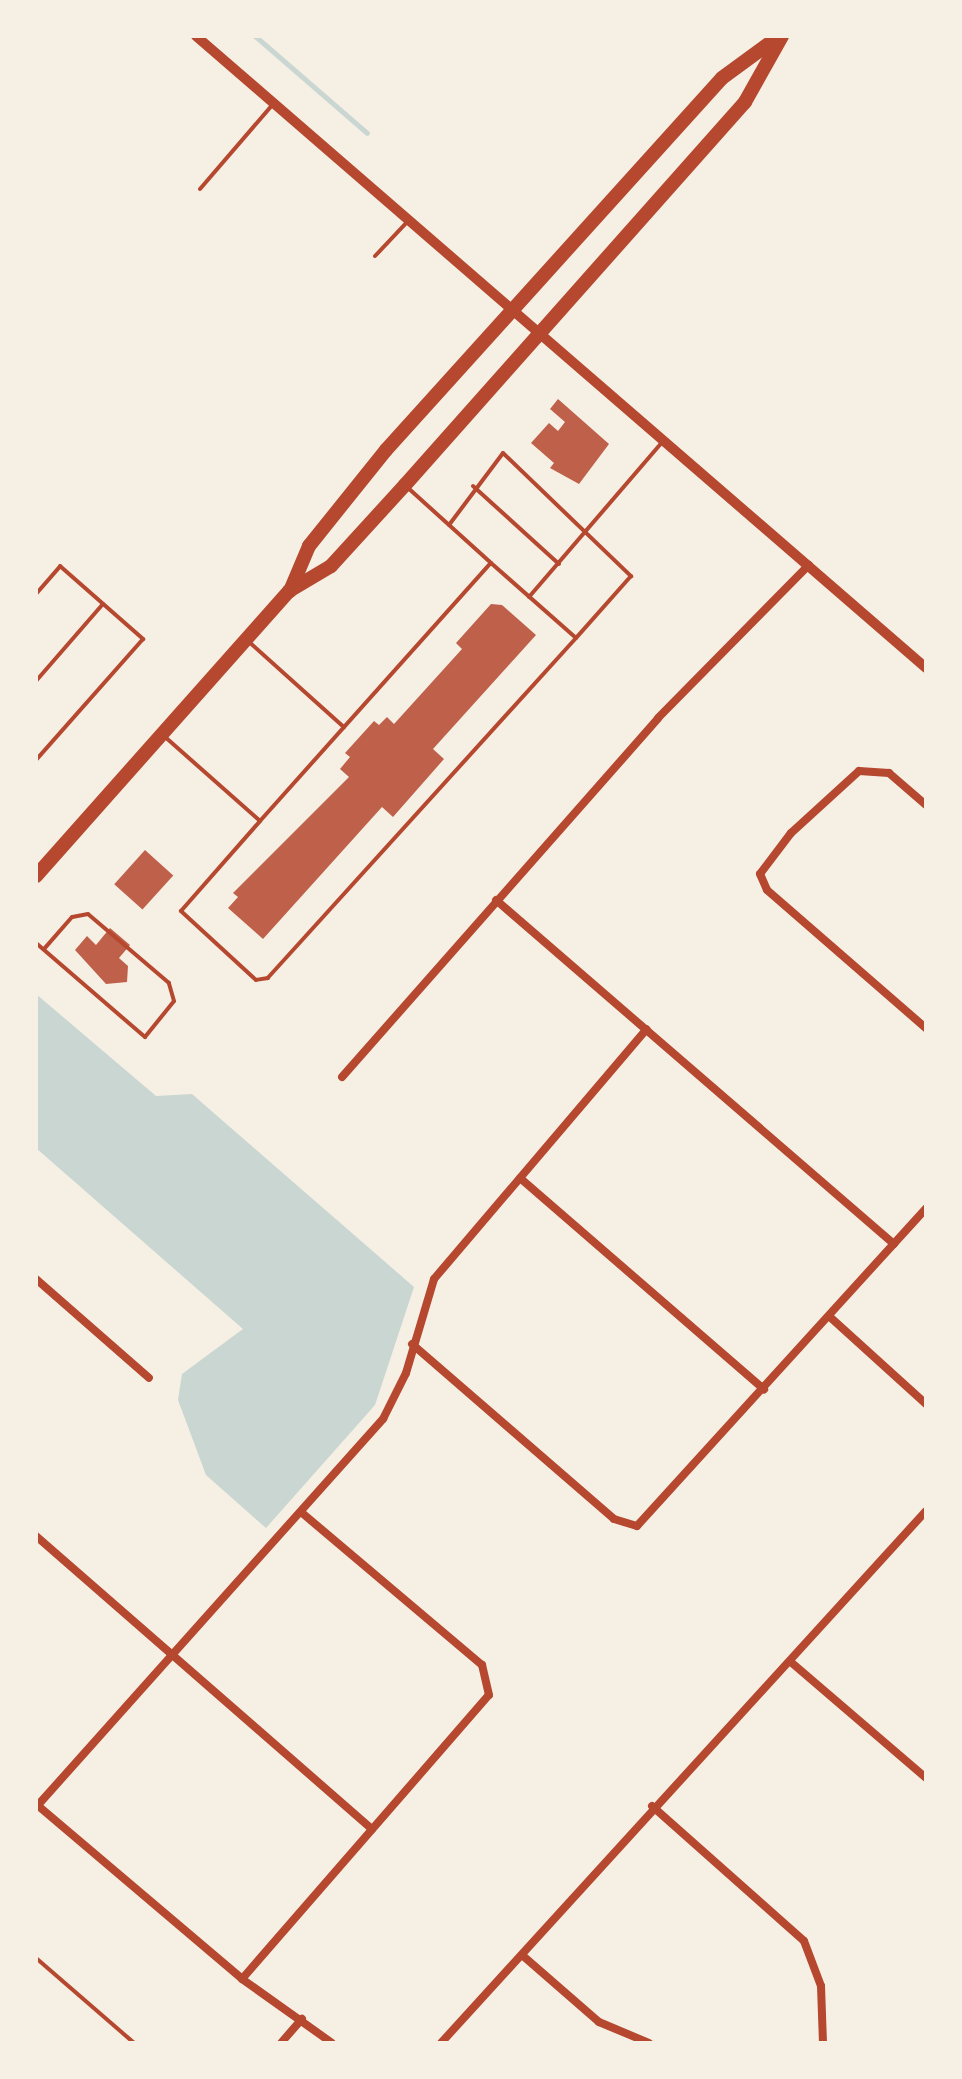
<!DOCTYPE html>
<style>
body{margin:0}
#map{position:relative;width:962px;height:2079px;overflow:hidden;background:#f6efe4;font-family:Mulish,sans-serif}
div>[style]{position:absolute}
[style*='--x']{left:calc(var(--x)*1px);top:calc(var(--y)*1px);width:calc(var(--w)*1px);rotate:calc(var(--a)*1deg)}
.water>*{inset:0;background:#c9d6d2}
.stream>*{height:5px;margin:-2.5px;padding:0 2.5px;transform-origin:2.5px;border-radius:2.5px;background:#c9d6d2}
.building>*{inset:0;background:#bf614a;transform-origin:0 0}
.service>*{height:4px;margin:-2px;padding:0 2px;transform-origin:2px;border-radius:2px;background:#b5482f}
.minor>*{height:8px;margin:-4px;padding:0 4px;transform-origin:4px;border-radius:4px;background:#b5482f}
.tertiary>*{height:10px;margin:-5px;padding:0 5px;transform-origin:5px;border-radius:5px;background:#b5482f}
.primary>*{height:14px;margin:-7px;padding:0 7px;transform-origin:7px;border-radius:7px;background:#b5482f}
span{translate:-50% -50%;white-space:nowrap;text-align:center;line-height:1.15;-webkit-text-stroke:6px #f6efe4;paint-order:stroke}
.frame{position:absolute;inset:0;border:38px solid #f6efe4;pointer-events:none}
</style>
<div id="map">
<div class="water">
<i style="clip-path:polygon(36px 994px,156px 1096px,192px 1094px,414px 1287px,375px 1405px,266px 1528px,206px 1475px,178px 1400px,182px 1374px,243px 1329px,36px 1148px)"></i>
</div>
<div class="stream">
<i style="--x:255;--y:36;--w:148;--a:40.9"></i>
</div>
<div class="building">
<i style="clip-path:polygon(558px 399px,609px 444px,579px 484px,550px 468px,554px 463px,531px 443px,549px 423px,558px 431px,565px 422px,550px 409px)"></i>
<i style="clip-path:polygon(491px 604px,502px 605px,536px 635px,433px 749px,444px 759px,393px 817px,382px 807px,263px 939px,228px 908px,238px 897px,233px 893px,349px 777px,340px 769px,350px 757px,345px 753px,374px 721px,379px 725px,387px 717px,394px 724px,462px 649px,456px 643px)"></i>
<i style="left:145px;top:850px;width:38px;height:46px;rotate:42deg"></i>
<i style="clip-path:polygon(110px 928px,130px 945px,119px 958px,128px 966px,127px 982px,106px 984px,75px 950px,87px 936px,96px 945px)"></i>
</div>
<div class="service">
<i style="--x:200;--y:189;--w:112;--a:-49.3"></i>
<i style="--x:375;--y:256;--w:50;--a:-46.6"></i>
<i style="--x:473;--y:486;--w:116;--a:42.2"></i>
<i style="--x:407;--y:487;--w:113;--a:42.1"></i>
<i style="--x:449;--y:525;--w:90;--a:-53.1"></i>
<i style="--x:503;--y:453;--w:178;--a:43.9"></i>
<i style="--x:631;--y:576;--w:83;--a:131.6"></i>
<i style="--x:36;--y:594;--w:37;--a:-49"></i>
<i style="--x:60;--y:566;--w:111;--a:41.3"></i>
<i style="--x:143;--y:639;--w:162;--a:131.5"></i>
<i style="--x:529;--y:597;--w:207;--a:-49.3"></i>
<i style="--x:248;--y:641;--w:129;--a:41.9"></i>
<i style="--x:36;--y:681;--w:102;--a:-49"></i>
<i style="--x:164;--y:736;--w:128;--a:41.5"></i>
<i style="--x:260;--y:821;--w:346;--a:-48.2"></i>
<i style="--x:491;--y:563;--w:113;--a:41.4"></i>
<i style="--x:576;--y:638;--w:459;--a:132.2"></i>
<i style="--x:268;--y:978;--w:12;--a:171"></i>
<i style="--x:256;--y:980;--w:102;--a:-137.4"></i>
<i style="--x:181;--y:911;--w:120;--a:-48.7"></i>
<i style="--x:36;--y:943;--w:144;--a:40.8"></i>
<i style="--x:145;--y:1037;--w:46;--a:-51.1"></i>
<i style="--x:174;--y:1001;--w:19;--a:-106"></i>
<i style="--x:169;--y:983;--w:106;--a:-139.6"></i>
<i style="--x:88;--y:914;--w:16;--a:169"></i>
<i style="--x:72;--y:917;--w:43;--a:131.2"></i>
<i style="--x:36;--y:1958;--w:130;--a:40.9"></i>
</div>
<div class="minor">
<i style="--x:926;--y:805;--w:49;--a:-139.1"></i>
<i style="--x:889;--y:773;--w:30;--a:-176"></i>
<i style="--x:859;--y:771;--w:92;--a:137.6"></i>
<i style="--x:791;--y:833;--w:51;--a:127.1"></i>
<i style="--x:760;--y:874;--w:17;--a:66"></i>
<i style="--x:767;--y:890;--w:211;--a:41"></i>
<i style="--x:496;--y:900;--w:526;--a:40.84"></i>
<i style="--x:342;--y:1077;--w:478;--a:-48.6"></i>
<i style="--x:658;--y:718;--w:215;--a:-45.4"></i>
<i style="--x:520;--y:1178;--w:323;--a:40.9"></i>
<i style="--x:36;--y:1279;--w:150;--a:41.2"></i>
<i style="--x:830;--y:1317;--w:130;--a:42.2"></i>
<i style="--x:412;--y:1344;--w:267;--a:40.9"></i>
<i style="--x:614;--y:1519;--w:24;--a:17"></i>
<i style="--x:637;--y:1526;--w:430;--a:-47.7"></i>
<i style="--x:36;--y:1536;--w:446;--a:41.1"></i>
<i style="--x:792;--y:1663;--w:177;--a:40.6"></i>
<i style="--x:36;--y:1804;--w:270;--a:40.3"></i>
<i style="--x:242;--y:1979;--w:110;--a:35.4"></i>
<i style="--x:38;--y:1805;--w:518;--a:-48.21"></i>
<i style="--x:383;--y:1419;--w:51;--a:-63.4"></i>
<i style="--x:406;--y:1373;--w:98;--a:-73.4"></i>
<i style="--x:434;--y:1279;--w:328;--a:-49.6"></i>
<i style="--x:652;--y:1806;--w:203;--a:41.6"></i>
<i style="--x:804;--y:1941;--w:48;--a:69.3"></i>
<i style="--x:821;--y:1986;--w:57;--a:88"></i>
<i style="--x:522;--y:1955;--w:102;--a:41"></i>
<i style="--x:599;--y:2022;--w:54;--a:22.8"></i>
<i style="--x:242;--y:1979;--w:376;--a:-49"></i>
<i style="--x:489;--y:1695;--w:31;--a:-103"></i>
<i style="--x:482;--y:1665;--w:237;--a:-139.8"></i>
<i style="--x:281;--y:2043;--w:32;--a:-49"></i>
<i style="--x:441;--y:2043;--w:720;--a:-47.65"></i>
</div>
<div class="tertiary">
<i style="--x:196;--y:36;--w:966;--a:40.88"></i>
</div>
<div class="primary">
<i style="--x:290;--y:591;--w:49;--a:-67.1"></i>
<i style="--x:309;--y:546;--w:123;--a:-51.3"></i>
<i style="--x:386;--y:450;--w:501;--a:-47.91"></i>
<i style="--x:722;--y:78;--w:69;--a:-36.2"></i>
<i style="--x:36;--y:876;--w:381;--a:-48.4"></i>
<i style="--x:289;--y:591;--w:49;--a:-30.8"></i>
<i style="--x:331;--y:566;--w:110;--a:-47.6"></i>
<i style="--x:405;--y:485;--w:512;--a:-48.4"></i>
<i style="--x:745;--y:102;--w:76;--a:-60.7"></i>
</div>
<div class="frame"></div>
</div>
